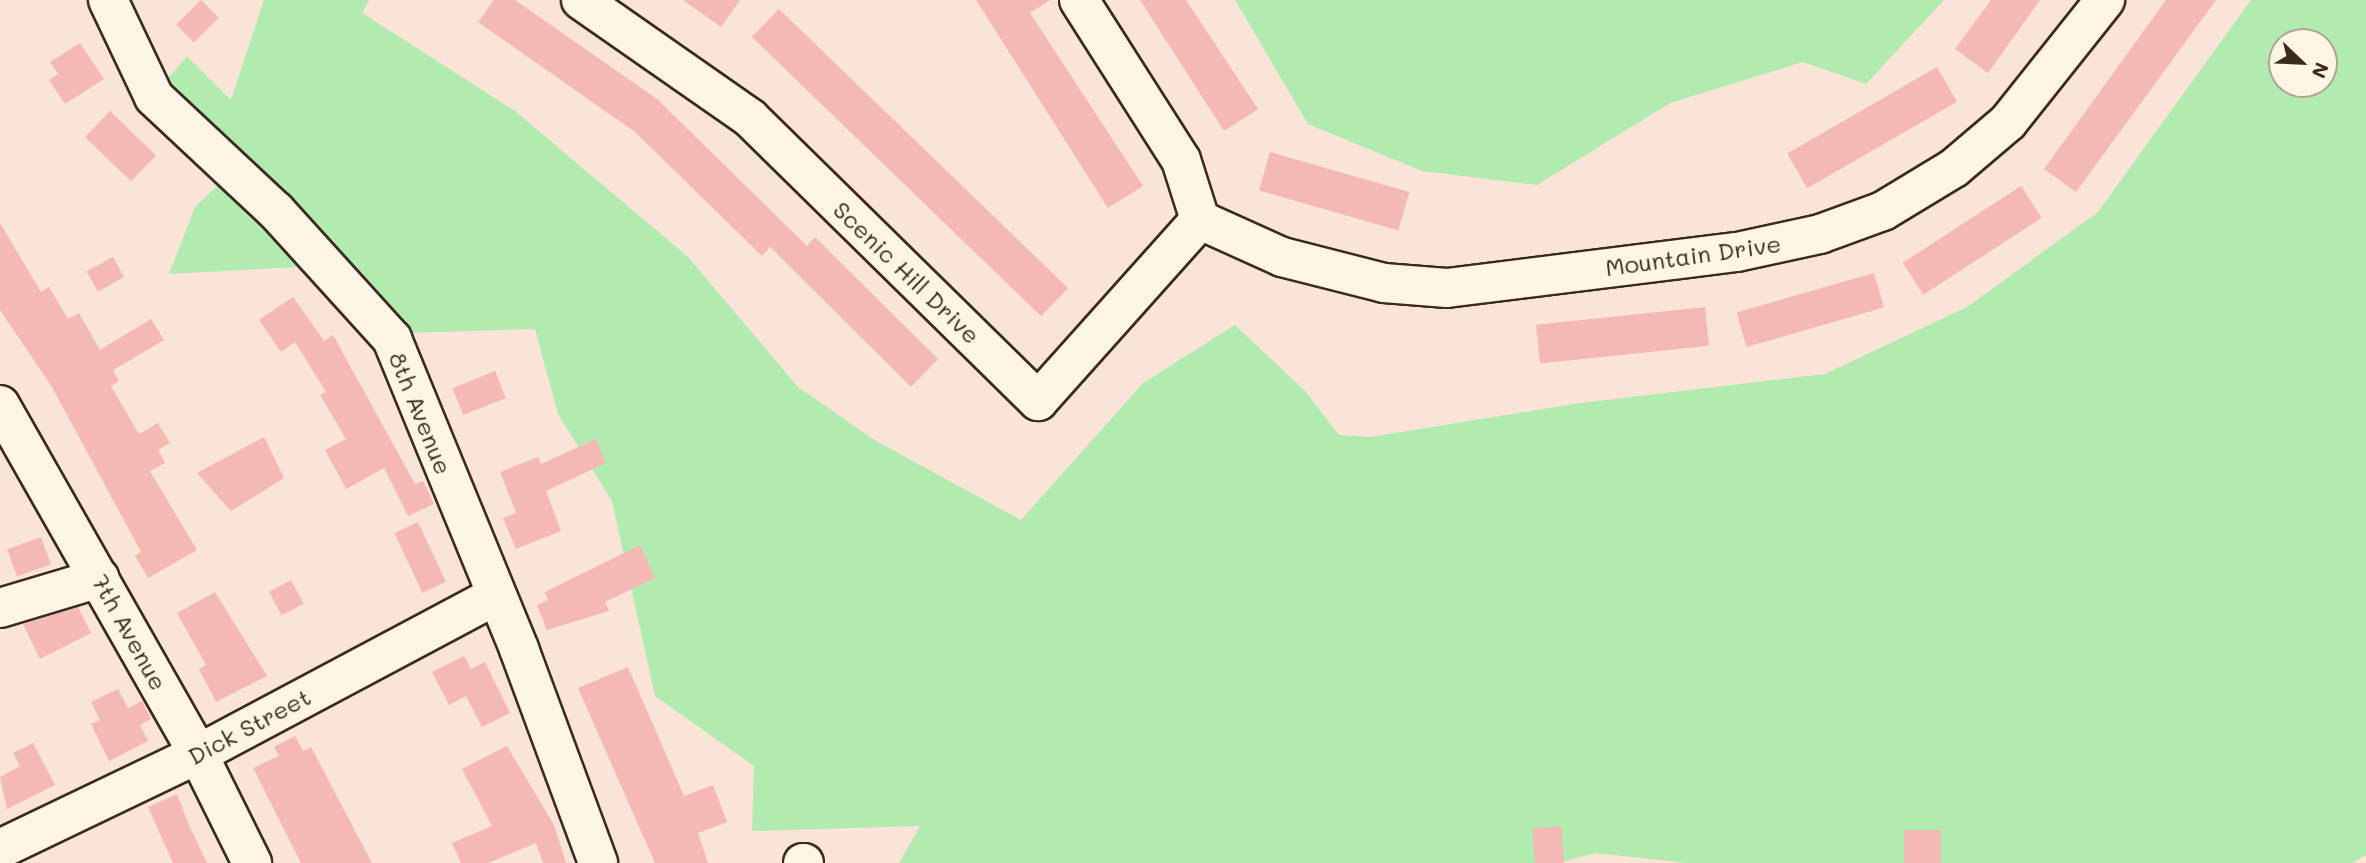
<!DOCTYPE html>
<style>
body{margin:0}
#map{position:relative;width:2366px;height:863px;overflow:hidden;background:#fae3d7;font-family:Mali,sans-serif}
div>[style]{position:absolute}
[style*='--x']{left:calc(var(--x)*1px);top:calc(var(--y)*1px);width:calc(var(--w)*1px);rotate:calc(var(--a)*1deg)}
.green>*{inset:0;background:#b1ebb0}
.building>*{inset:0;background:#f5b9b5;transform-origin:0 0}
.roads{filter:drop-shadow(2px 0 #3b2a1e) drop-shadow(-2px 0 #3b2a1e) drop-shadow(0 2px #3b2a1e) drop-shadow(0 -2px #3b2a1e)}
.minor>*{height:38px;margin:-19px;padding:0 19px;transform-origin:19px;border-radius:19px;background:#fcf5e5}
span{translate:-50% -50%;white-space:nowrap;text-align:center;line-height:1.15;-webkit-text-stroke:5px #fcf5e5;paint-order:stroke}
.street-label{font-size:24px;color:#3b2a1e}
.north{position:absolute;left:2268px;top:28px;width:70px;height:70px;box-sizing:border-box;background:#fcf5e5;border:2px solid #afa495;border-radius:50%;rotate:113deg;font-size:19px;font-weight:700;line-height:28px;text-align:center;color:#3b2a1e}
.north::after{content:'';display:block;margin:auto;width:24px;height:32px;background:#3b2a1e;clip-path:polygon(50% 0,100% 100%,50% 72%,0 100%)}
</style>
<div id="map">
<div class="green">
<i style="clip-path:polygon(evenodd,264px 0,369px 0,362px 13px,515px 111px,688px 257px,798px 387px,876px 441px,1021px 520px,1143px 383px,1235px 325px,1305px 391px,1339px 435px,1370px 437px,1581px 403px,1825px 374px,1967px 307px,2098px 212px,2251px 0,2366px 0,2366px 855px,2352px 863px,1687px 863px,1595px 853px,1558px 863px,899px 863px,920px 826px,752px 831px,754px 766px,655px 696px,612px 501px,558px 414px,535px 329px,409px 333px,352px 264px,169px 274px,195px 207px,248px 157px,165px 82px,187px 56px,231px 100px,264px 0,2282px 42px,2324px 42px,2324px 84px,2282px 84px,2282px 42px)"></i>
<i style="clip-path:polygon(1235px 0,1944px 0,1866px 84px,1803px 62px,1670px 103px,1537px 185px,1422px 171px,1308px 124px)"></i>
</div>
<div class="building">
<i style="left:201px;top:0;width:25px;height:35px;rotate:45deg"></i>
<i style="clip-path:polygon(494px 0,515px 0,657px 99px,807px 246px,815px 237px,938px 359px,911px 387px,770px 247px,762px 256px,635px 132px,478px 22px)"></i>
<i style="clip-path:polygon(683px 0,740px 0,721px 27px)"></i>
<i style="clip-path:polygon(976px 0,1050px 0,1030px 13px,1143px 186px,1108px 208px)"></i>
<i style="clip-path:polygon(1140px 0,1186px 0,1258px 109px,1224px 131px)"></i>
<i style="clip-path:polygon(1991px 0,2040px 0,1988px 73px,1955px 49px)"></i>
<i style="clip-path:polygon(2166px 0,2216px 0,2076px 192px,2044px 169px)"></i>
<i style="left:779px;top:9px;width:402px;height:39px;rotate:44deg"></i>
<i style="clip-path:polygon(80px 43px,104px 79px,65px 104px,49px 80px,58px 74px,50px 62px)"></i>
<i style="left:1937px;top:67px;width:40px;height:173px;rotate:60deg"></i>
<i style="left:110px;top:111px;width:64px;height:36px;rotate:44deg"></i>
<i style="left:1270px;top:152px;width:145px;height:40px;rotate:16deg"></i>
<i style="left:2021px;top:186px;width:38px;height:141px;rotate:57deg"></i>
<i style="clip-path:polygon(0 223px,41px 292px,49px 287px,68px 319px,79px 313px,100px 350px,151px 319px,164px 340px,113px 370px,119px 381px,111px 386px,139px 434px,158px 423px,170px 443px,158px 450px,165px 463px,150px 471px,197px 550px,148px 578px,135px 556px,141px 552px,52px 387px,0 310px)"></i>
<i style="left:113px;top:257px;width:23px;height:30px;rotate:61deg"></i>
<i style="left:1874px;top:273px;width:36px;height:143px;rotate:74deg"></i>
<i style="clip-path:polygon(293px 297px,324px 341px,333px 335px,415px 484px,423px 481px,434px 504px,408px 516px,384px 468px,346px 489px,325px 450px,346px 439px,320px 395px,326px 392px,295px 342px,281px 352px,259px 320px)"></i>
<i style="left:1705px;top:307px;width:39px;height:170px;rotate:84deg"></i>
<i style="left:495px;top:371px;width:29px;height:46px;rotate:68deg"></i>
<i style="clip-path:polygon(264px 437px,284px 478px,231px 511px,197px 473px)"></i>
<i style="clip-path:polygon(596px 439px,606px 463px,546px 491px,561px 531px,516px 549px,503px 518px,516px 513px,500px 472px,538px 457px,541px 464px)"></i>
<i style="left:418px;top:522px;width:66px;height:26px;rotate:65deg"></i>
<i style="left:41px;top:537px;width:29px;height:36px;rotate:70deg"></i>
<i style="clip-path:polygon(640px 545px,655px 578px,605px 602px,609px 611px,547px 630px,537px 605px,548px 600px,545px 592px)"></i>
<i style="left:291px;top:580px;width:27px;height:25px;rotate:62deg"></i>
<i style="clip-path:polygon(215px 592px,267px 676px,216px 702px,199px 669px,206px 665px,177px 613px)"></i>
<i style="clip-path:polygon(78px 607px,91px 633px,40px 659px,23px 624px)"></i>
<i style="clip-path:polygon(464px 656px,471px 669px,485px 662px,510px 713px,482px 727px,466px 696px,449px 705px,432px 672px)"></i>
<i style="clip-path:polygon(628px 667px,684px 796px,713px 785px,727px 822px,698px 833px,708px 863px,655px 863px,578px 688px)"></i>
<i style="clip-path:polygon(118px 689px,128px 708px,142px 701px,151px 719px,140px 725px,148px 741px,109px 761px,91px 724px,100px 720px,91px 702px)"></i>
<i style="clip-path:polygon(295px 736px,303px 751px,311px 747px,372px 863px,301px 863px,253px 768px,279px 756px,274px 747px)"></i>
<i style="clip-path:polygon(33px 743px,55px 785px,7px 809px,0 777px,20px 766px,13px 753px)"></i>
<i style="clip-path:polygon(507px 746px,554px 825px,566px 863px,543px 863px,536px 843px,488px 863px,461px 863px,452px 843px,492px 826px,462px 769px)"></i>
<i style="clip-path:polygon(177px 794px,188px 823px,207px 863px,173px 863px,148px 807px)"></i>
<i style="left:1561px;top:826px;width:37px;height:29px;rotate:85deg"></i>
<i style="left:1941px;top:830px;width:33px;height:37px;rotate:90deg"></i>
</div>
<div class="roads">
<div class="minor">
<i style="--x:108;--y:0;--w:107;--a:64.6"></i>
<i style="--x:154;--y:97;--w:167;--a:43.1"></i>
<i style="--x:276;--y:211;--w:173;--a:47.8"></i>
<i style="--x:392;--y:339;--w:335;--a:67.7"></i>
<i style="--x:519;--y:649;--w:228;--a:69.7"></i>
<i style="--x:581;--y:0;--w:206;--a:34.9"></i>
<i style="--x:750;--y:118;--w:404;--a:44.5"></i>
<i style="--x:1038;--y:401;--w:243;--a:-48.2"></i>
<i style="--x:1079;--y:0;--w:190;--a:57.5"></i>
<i style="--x:1181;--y:160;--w:63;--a:72.4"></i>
<i style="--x:1200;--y:220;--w:90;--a:24.3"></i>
<i style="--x:1282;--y:257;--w:105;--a:14.3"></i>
<i style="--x:1384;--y:283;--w:63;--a:4.5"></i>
<i style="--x:1447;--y:288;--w:292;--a:-7.1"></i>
<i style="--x:1737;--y:252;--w:85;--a:-12.2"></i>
<i style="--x:1820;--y:234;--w:67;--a:-20.1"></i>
<i style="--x:1883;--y:211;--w:83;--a:-31.2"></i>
<i style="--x:1954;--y:168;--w:71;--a:-40.4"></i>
<i style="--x:2008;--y:122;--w:156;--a:-51.5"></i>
<i style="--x:0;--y:405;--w:401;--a:60.4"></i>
<i style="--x:198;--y:754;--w:122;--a:63.6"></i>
<i style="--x:0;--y:608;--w:104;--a:-16.7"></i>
<i style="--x:0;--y:849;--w:220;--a:-25.6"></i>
<i style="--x:198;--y:754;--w:336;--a:-28"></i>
<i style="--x:803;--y:863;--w:1;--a:0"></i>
</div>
</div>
<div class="street-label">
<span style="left:1693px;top:255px;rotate:-8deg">Mountain Drive</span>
<span style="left:907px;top:272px;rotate:44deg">Scenic Hill Drive</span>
<span style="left:421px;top:413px;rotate:68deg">8th Avenue</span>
<span style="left:130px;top:632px;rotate:61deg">7th Avenue</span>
<span style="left:249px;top:726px;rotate:-28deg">Dick Street</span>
</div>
<div class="north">N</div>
</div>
